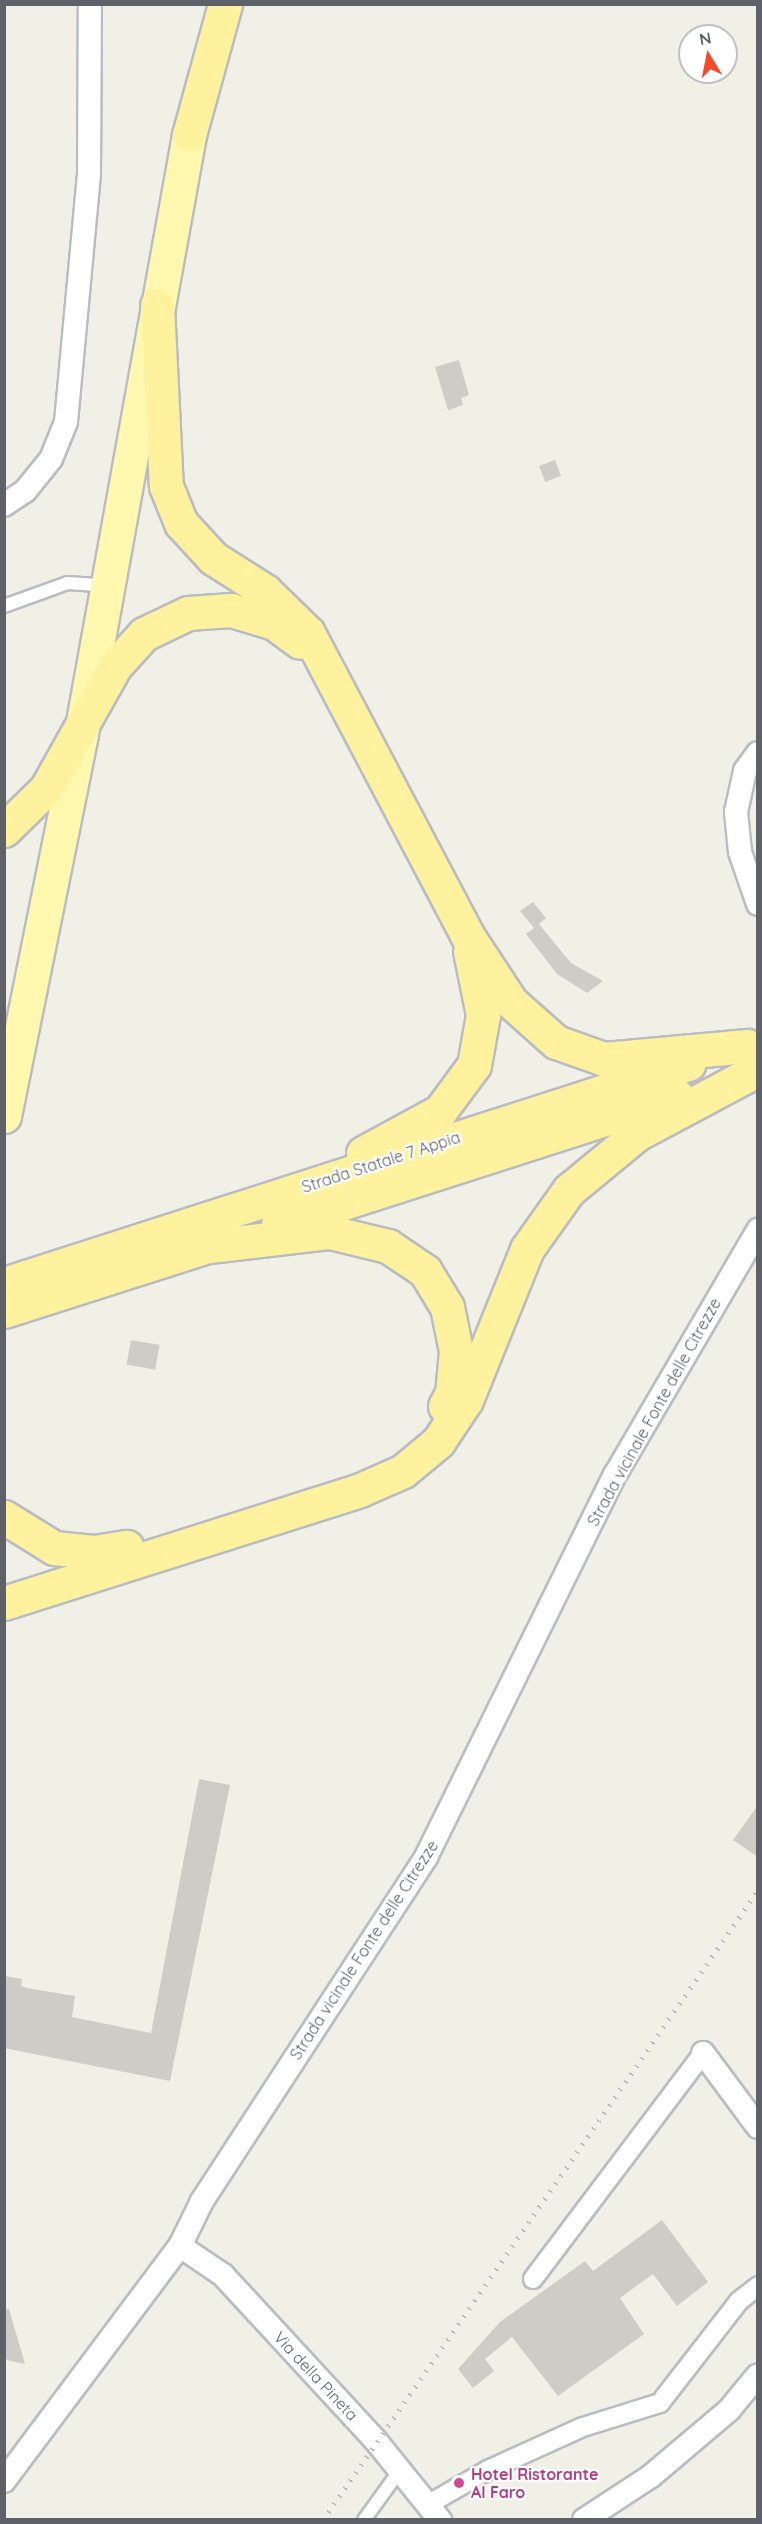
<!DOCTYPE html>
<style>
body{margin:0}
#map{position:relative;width:762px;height:2524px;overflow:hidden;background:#f1f0e7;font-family:Quicksand,sans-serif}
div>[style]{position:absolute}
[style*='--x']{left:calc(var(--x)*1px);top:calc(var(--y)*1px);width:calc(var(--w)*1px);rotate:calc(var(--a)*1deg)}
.building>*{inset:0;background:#cecdc5;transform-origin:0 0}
.roads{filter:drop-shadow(2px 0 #b9bcc1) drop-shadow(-2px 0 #b9bcc1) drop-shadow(0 2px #b9bcc1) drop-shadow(0 -2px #b9bcc1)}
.service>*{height:12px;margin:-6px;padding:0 6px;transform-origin:6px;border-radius:6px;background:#fff}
.pedestrian>*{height:18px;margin:-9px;padding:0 9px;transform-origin:9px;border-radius:9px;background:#fff}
.minor>*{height:22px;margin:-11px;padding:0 11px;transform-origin:11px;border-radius:11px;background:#fff}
.primary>*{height:33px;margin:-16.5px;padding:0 16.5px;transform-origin:16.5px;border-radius:16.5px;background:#fff8ae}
.trunk>*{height:33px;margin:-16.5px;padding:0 16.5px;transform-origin:16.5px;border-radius:16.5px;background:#fff29f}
.rail>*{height:4.5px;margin-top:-2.25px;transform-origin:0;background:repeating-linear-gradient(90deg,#b7b8b9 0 1.5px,transparent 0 9.5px)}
.dots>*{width:16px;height:16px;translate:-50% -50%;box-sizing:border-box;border:3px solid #fff;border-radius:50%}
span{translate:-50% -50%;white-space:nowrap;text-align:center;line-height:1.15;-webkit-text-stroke:4.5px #fff;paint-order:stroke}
.street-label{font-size:16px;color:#5e6268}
.hotel-label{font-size:16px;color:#b23c85;font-weight:700}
.left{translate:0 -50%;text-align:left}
.frame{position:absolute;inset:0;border:6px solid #5e6268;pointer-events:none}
.north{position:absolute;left:678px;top:24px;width:60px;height:60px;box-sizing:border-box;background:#fff;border:2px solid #bfc0c3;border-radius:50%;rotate:350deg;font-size:16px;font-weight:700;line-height:24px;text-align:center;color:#5e6268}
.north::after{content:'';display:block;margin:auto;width:21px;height:27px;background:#f54929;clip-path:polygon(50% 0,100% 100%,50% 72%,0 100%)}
</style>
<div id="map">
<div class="building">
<i style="clip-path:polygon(459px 360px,469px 395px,461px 398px,463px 405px,448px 410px,435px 367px)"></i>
<i style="left:555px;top:460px;width:17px;height:17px;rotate:69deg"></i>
<i style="clip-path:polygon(533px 902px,546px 918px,539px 924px,571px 963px,603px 981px,587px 993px,557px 974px,526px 934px,534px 928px,520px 911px)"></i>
<i style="left:131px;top:1340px;width:29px;height:25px;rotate:10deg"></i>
<i style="clip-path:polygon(199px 1779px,230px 1785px,170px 2081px,4px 2048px,6px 1976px,22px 1979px,21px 1986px,27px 1988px,75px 1996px,72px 2017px,151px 2033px)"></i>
<i style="clip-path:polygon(758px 1805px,758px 1857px,733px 1840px)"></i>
<i style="clip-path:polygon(662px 2220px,708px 2282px,677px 2306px,653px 2274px,620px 2298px,644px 2334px,558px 2396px,512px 2337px,485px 2359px,494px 2371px,473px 2388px,458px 2369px,500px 2322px,585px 2261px,593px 2271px)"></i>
<i style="clip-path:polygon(9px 2309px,25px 2364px,7px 2360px,4px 2351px,4px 2310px)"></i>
</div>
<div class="roads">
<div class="service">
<i style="--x:4;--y:606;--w:68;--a:-19.8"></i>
<i style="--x:68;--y:583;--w:39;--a:4"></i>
<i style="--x:364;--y:2520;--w:62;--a:-54.2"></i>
</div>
<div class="pedestrian">
<i style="--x:533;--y:2279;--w:283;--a:-53"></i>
<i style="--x:429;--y:2504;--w:68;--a:-30"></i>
<i style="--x:488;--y:2470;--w:104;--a:-24.4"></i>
<i style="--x:583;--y:2427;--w:81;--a:-17.3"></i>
<i style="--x:660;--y:2403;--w:129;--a:-52.2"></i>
<i style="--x:739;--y:2301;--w:24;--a:-38"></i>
</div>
<div class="minor">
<i style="--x:4;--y:505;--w:25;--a:-34"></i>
<i style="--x:25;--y:491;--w:41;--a:-50.9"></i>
<i style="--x:51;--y:459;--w:40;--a:-68"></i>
<i style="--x:66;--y:422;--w:249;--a:-84.7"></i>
<i style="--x:89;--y:174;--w:170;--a:-89.7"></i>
<i style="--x:758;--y:753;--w:22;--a:126"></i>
<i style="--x:745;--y:771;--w:42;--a:102.4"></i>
<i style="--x:736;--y:812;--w:40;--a:84.3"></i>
<i style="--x:740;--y:852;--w:55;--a:70.9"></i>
<i style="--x:703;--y:2053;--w:92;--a:53.4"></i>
<i style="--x:180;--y:2246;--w:52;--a:34"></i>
<i style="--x:223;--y:2275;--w:226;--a:47.3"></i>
<i style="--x:376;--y:2441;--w:102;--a:51"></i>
<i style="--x:4;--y:2481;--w:294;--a:-53.2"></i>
<i style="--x:180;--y:2246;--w:50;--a:-63.9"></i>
<i style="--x:202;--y:2201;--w:411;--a:-56.9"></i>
<i style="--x:426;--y:1857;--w:426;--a:-63.7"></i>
<i style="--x:615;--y:1475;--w:284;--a:-59.7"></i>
<i style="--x:584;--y:2520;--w:80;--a:-33.3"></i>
<i style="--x:651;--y:2476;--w:102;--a:-40.2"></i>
<i style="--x:729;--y:2410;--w:45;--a:-50.4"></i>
</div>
<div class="primary">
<i style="--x:4;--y:1116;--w:391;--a:-78.6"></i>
<i style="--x:81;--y:733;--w:608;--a:-79.76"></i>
</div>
<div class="trunk">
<i style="--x:189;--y:135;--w:136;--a:-74.6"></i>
<i style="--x:157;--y:305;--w:181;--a:87.2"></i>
<i style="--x:166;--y:486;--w:40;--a:68"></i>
<i style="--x:181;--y:523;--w:47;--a:47.6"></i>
<i style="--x:213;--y:558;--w:62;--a:32.4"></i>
<i style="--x:265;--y:591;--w:60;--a:44.3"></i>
<i style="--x:308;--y:633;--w:341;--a:62.2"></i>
<i style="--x:467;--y:935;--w:80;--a:56.7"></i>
<i style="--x:511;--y:1002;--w:60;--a:41.6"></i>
<i style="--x:556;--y:1042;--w:51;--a:19.5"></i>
<i style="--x:604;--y:1059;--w:144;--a:-5.2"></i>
<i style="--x:4;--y:830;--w:59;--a:-44.3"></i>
<i style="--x:46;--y:789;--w:141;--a:-60.7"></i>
<i style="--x:115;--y:666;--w:43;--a:-47.8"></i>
<i style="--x:144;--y:634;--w:49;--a:-25.5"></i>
<i style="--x:188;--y:613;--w:43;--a:-4"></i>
<i style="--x:231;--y:610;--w:45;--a:16.8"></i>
<i style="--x:274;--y:623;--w:32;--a:36"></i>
<i style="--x:363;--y:1153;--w:88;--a:-28.6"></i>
<i style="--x:440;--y:1111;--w:57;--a:-53.5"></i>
<i style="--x:474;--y:1065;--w:51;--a:-79.8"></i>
<i style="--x:483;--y:1015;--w:65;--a:-101.5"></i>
<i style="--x:278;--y:1224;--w:419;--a:-17.8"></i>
<i style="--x:209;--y:1246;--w:122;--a:-6.6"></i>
<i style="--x:330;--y:1232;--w:60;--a:13.6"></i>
<i style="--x:388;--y:1246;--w:45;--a:34"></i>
<i style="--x:425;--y:1271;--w:42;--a:58.6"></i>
<i style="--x:447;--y:1307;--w:45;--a:78.4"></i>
<i style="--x:456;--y:1351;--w:42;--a:95.4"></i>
<i style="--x:452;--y:1393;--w:15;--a:118"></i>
<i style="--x:4;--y:1284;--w:719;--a:-17.83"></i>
<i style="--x:4;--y:1311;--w:236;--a:-17.7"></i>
<i style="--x:4;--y:1517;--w:59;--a:31.8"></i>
<i style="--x:54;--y:1548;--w:40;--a:5.7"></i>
<i style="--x:94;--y:1552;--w:33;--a:-9"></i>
<i style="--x:4;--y:1603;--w:374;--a:-17.6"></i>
<i style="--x:360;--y:1490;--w:47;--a:-23.8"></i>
<i style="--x:403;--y:1471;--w:45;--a:-39.6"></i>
<i style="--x:438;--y:1442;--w:50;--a:-56.3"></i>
<i style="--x:466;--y:1400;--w:163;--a:-68"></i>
<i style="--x:527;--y:1249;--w:72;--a:-54.6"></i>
<i style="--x:569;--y:1190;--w:88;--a:-39.5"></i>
<i style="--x:637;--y:1134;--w:134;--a:-28.1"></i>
</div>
</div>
<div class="rail">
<i style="--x:323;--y:2520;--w:766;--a:-55.38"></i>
</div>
<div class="dots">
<i style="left:459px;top:2483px;background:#d1479c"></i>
</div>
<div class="street-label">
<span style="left:381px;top:1162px;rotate:-18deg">Strada Statale 7 Appia</span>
<span style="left:654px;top:1412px;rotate:-61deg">Strada vicinale Fonte delle Citrezze</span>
<span style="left:364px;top:1950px;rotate:-57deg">Strada vicinale Fonte delle Citrezze</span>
<span style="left:316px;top:2376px;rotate:47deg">Via della Pineta</span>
</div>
<div class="hotel-label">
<span class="left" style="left:471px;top:2483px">Hotel Ristorante<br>Al Faro</span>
</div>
<div class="frame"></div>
<div class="north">N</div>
</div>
